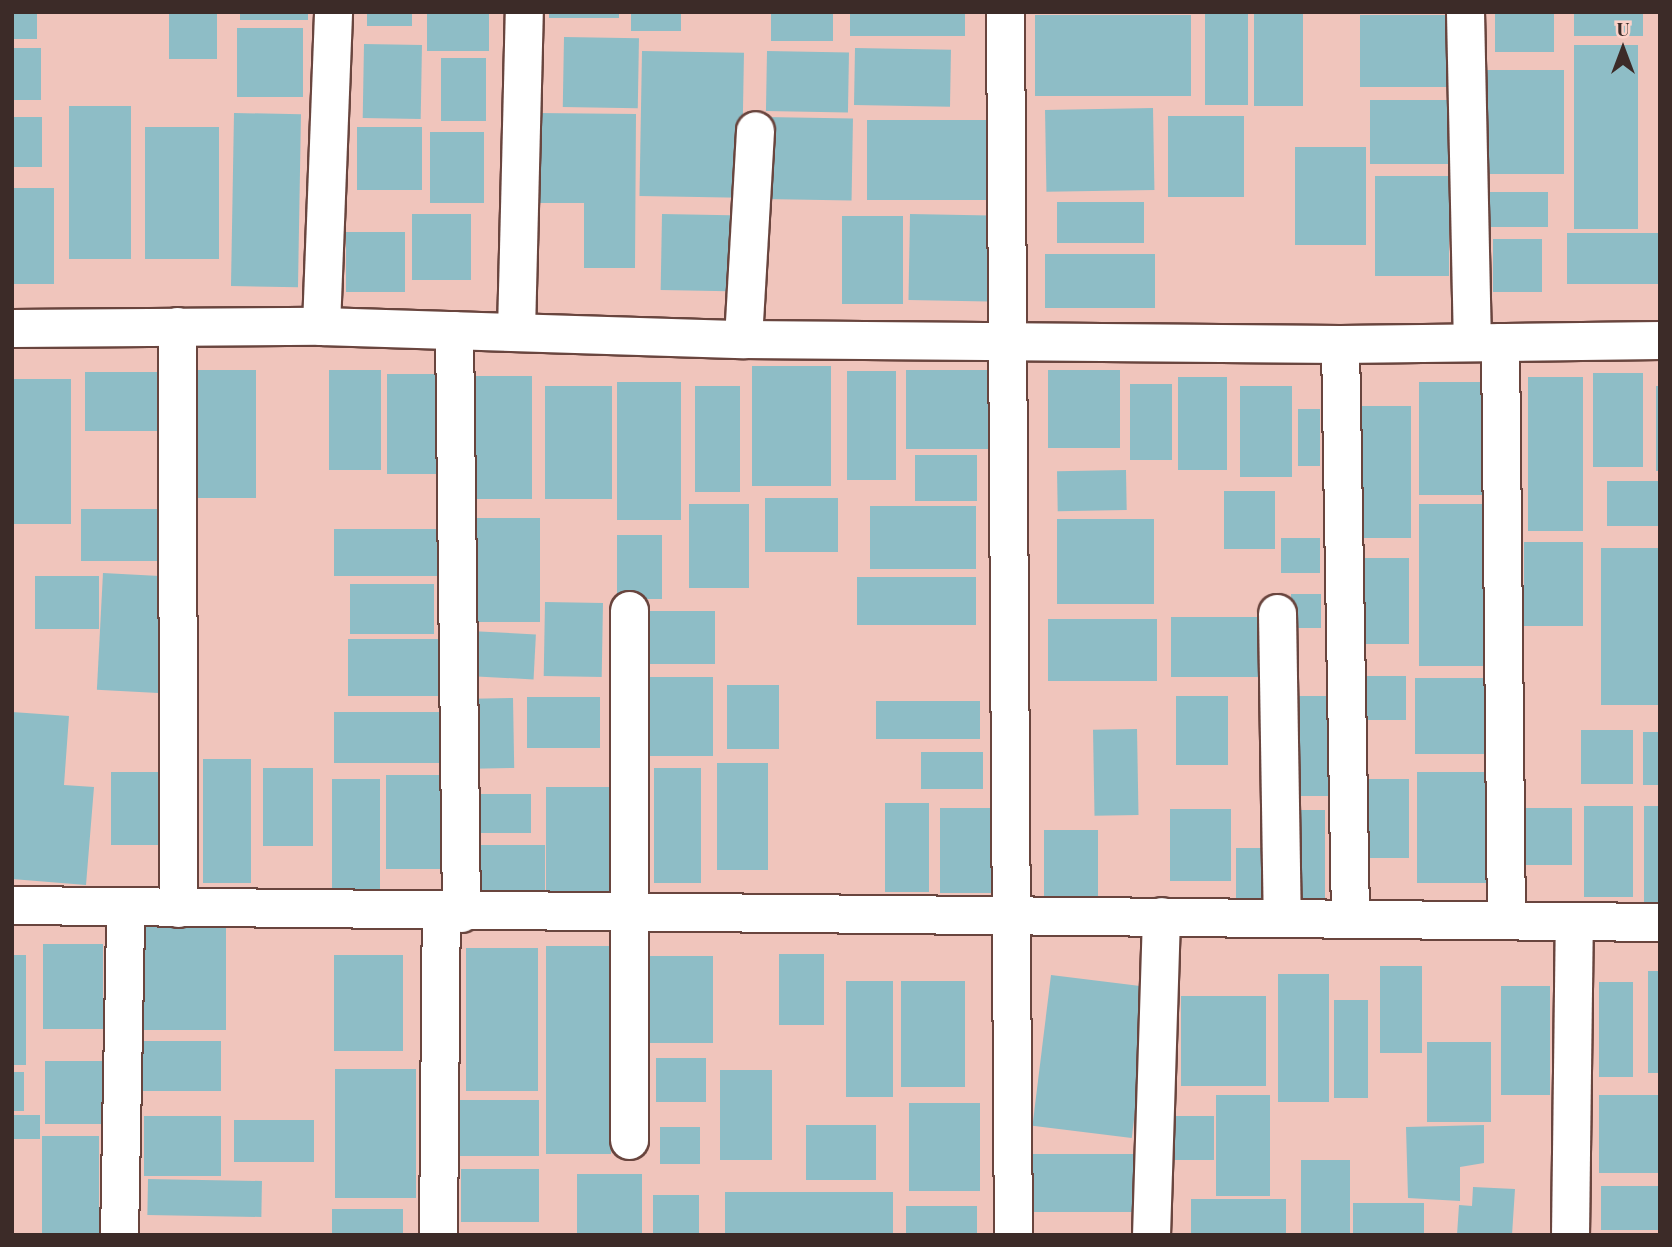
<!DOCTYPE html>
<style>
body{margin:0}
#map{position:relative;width:1672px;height:1247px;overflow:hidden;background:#f0c5bc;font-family:"Playfair Display",serif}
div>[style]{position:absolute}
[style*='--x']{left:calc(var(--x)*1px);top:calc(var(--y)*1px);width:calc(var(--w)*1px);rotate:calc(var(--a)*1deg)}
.building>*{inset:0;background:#8ebdc6;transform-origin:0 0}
.roads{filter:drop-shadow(2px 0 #69453e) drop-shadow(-2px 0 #69453e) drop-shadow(0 2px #69453e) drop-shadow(0 -2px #69453e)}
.street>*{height:37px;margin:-18.5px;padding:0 18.5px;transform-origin:18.5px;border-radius:18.5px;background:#fff}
span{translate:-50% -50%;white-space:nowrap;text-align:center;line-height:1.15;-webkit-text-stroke:5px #fdd2c9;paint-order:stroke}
.frame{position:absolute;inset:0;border:14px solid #3c2b28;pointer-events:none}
.north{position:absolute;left:1588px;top:14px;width:70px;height:70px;-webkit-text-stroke:5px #fdd2c9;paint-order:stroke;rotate:0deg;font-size:19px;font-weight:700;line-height:28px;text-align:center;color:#3c2b28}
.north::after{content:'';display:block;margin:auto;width:24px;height:32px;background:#3c2b28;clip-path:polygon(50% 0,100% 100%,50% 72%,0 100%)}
</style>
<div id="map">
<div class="building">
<i style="left:12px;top:12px;width:25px;height:27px"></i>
<i style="left:169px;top:12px;width:48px;height:47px"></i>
<i style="left:240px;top:12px;width:68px;height:8px"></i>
<i style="left:367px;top:12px;width:45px;height:14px"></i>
<i style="left:427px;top:12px;width:62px;height:39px"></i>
<i style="left:549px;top:12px;width:70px;height:6px"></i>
<i style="left:631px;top:12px;width:50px;height:19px"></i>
<i style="left:771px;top:12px;width:62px;height:29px"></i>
<i style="left:850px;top:12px;width:115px;height:24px"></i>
<i style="left:1205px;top:12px;width:43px;height:93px"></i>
<i style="left:1495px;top:12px;width:59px;height:40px"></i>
<i style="left:1574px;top:12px;width:69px;height:24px"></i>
<i style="left:1254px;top:13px;width:49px;height:93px"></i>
<i style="left:1035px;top:15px;width:156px;height:81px"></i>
<i style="left:1360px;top:15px;width:91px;height:72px"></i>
<i style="left:237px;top:28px;width:66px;height:69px"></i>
<i style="left:564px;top:37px;width:75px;height:70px;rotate:1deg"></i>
<i style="left:364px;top:44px;width:58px;height:74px;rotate:1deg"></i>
<i style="left:1574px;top:45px;width:64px;height:184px"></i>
<i style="left:12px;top:48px;width:29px;height:52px"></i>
<i style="left:855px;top:48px;width:96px;height:57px;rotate:1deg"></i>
<i style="left:642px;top:51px;width:102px;height:145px;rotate:1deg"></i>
<i style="left:767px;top:51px;width:82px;height:60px;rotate:1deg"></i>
<i style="left:441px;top:58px;width:45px;height:63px"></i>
<i style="left:1487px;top:70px;width:77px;height:104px"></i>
<i style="left:1370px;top:100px;width:84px;height:64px"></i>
<i style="left:69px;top:106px;width:62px;height:153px"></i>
<i style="left:1153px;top:108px;width:82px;height:108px;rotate:89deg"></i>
<i style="left:234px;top:113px;width:67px;height:173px;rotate:1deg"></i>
<i style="clip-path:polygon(537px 113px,636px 114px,635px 268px,584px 268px,584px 203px,536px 203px)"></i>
<i style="left:1168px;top:116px;width:76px;height:81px"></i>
<i style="left:12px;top:117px;width:30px;height:50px"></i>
<i style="left:765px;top:117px;width:88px;height:82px;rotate:1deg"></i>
<i style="left:867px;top:120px;width:120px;height:80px"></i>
<i style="left:145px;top:127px;width:74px;height:132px"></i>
<i style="left:357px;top:127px;width:65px;height:63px"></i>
<i style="left:430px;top:132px;width:54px;height:71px"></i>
<i style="left:1295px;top:147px;width:71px;height:98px"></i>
<i style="left:1375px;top:176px;width:74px;height:100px"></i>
<i style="left:12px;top:188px;width:42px;height:96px"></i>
<i style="left:1484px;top:192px;width:64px;height:35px"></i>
<i style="left:1057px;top:202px;width:87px;height:41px"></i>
<i style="left:412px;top:214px;width:59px;height:66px"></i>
<i style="left:662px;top:214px;width:68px;height:76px;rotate:1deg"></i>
<i style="left:910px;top:214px;width:80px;height:86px;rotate:1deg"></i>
<i style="left:842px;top:216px;width:61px;height:88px"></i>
<i style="left:346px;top:232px;width:59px;height:60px"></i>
<i style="left:1567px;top:233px;width:93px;height:51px"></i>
<i style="left:1493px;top:239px;width:49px;height:53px"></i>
<i style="left:1155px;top:254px;width:54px;height:110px;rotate:90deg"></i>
<i style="left:752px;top:366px;width:79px;height:120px"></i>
<i style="left:195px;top:370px;width:61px;height:128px"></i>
<i style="left:329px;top:370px;width:52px;height:100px"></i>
<i style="left:906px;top:370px;width:86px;height:79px"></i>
<i style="left:1048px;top:370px;width:72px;height:78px"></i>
<i style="left:896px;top:371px;width:109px;height:49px;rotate:90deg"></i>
<i style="left:85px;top:372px;width:77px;height:59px"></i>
<i style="left:1593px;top:373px;width:50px;height:94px"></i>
<i style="left:387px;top:374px;width:58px;height:100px"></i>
<i style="left:468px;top:376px;width:64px;height:123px"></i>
<i style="left:1178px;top:377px;width:49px;height:93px"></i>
<i style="left:1528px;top:377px;width:55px;height:154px"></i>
<i style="left:71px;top:379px;width:145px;height:59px;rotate:90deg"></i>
<i style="left:681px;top:382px;width:138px;height:64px;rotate:90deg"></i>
<i style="left:1419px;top:382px;width:73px;height:113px"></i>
<i style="left:1130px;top:384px;width:42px;height:76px"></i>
<i style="left:545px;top:386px;width:67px;height:113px"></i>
<i style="left:695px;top:386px;width:45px;height:106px"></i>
<i style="left:1240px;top:386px;width:52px;height:91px"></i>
<i style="left:1656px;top:386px;width:4px;height:85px"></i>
<i style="left:1350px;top:406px;width:61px;height:132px"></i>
<i style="left:1298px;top:409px;width:22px;height:57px"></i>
<i style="left:977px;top:455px;width:46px;height:62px;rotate:90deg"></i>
<i style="left:1126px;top:470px;width:40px;height:69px;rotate:89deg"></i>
<i style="left:1660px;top:481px;width:45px;height:53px;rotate:90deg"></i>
<i style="left:1224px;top:491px;width:51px;height:58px"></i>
<i style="left:765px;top:498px;width:73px;height:54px"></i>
<i style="left:689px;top:504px;width:60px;height:84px"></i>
<i style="left:1419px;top:504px;width:77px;height:162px"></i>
<i style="left:870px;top:506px;width:106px;height:63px"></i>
<i style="left:169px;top:509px;width:52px;height:88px;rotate:90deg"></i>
<i style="left:467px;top:518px;width:73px;height:104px"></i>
<i style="left:1154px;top:519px;width:85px;height:97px;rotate:90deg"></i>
<i style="left:334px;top:529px;width:106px;height:47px"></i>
<i style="left:617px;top:535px;width:45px;height:64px"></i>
<i style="left:1320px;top:538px;width:35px;height:39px;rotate:90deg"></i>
<i style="left:1524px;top:542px;width:59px;height:84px"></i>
<i style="left:1601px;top:548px;width:59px;height:157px"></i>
<i style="left:1352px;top:558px;width:57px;height:86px"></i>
<i style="left:103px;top:573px;width:66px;height:117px;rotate:3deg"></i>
<i style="left:35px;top:576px;width:64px;height:53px"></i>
<i style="left:857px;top:577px;width:119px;height:48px"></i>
<i style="left:350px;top:584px;width:84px;height:50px"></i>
<i style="left:1291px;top:594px;width:30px;height:34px"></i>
<i style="left:545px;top:602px;width:58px;height:74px;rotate:1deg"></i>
<i style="left:650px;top:611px;width:65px;height:53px"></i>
<i style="left:1171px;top:617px;width:93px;height:60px"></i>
<i style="left:1157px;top:619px;width:62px;height:109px;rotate:90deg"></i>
<i style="left:470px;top:631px;width:66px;height:45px;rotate:3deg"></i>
<i style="left:439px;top:639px;width:57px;height:91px;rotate:90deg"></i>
<i style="left:1354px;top:676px;width:52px;height:44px"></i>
<i style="left:649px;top:677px;width:64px;height:79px"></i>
<i style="left:1415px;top:678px;width:70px;height:76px"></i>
<i style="left:727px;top:685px;width:52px;height:64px"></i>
<i style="left:1228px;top:696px;width:69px;height:52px;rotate:90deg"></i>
<i style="left:1288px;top:696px;width:52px;height:100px"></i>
<i style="left:600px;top:697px;width:51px;height:73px;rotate:90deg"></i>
<i style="left:513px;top:698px;width:70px;height:53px;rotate:89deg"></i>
<i style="left:876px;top:701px;width:104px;height:38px"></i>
<i style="clip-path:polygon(12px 712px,69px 716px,64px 785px,94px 787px,86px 885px,12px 879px)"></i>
<i style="left:334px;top:712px;width:105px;height:51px"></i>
<i style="left:1137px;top:729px;width:86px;height:44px;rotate:89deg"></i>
<i style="left:1581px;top:730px;width:52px;height:54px"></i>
<i style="left:1643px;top:732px;width:17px;height:53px"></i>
<i style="left:921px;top:752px;width:62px;height:37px"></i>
<i style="left:203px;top:759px;width:48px;height:124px"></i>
<i style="left:717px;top:763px;width:51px;height:107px"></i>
<i style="left:263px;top:768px;width:50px;height:78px"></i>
<i style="left:654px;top:768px;width:47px;height:115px"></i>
<i style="left:111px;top:772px;width:55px;height:73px"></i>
<i style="left:1417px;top:772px;width:75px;height:111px"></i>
<i style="left:386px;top:775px;width:57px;height:94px"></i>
<i style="left:332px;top:779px;width:48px;height:115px"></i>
<i style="left:1359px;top:779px;width:50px;height:79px"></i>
<i style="left:546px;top:787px;width:69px;height:106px"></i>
<i style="left:468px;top:794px;width:63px;height:39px"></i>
<i style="left:885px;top:803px;width:44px;height:89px"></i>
<i style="left:1584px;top:806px;width:49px;height:91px"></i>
<i style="left:1644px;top:806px;width:16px;height:96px"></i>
<i style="left:940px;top:808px;width:60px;height:85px"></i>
<i style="left:1523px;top:808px;width:49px;height:57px"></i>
<i style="left:1170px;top:809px;width:61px;height:72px"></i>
<i style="left:1294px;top:810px;width:31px;height:94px"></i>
<i style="left:1098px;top:830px;width:67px;height:54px;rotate:90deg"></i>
<i style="left:545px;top:845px;width:59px;height:80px;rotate:90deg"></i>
<i style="left:1236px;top:848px;width:40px;height:51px"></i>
<i style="left:142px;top:926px;width:84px;height:104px"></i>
<i style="left:103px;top:944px;width:85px;height:60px;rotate:90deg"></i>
<i style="left:546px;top:946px;width:65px;height:208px"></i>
<i style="left:538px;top:948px;width:143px;height:72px;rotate:90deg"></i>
<i style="left:779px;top:954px;width:45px;height:71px"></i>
<i style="left:12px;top:955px;width:14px;height:110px"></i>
<i style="left:334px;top:955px;width:69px;height:96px"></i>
<i style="left:713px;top:956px;width:87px;height:66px;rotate:90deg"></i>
<i style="left:1380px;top:966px;width:42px;height:87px"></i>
<i style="left:1648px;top:971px;width:12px;height:102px"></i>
<i style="left:1278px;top:974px;width:51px;height:128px"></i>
<i style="left:1051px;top:975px;width:100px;height:152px;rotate:7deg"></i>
<i style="left:846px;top:981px;width:47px;height:116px"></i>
<i style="left:901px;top:981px;width:64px;height:106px"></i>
<i style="left:1599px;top:982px;width:34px;height:95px"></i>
<i style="left:1501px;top:986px;width:49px;height:109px"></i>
<i style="left:1181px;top:996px;width:85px;height:90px"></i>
<i style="left:1334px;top:1000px;width:34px;height:98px"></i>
<i style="left:142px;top:1041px;width:79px;height:50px"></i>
<i style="left:1427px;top:1042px;width:64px;height:80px"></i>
<i style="left:656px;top:1058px;width:50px;height:44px"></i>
<i style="left:45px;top:1061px;width:60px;height:63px"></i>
<i style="left:335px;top:1069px;width:81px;height:129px"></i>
<i style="left:720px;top:1070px;width:52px;height:90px"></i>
<i style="left:12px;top:1072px;width:12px;height:39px"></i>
<i style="left:1216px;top:1095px;width:54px;height:101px"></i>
<i style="left:1660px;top:1095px;width:78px;height:61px;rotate:90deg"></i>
<i style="left:453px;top:1100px;width:86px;height:56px"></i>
<i style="left:980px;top:1103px;width:88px;height:71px;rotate:90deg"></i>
<i style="left:12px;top:1115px;width:28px;height:24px"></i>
<i style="left:144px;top:1116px;width:77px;height:60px"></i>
<i style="left:1165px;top:1116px;width:49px;height:44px"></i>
<i style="left:234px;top:1120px;width:80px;height:42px"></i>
<i style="left:806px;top:1125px;width:70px;height:55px"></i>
<i style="clip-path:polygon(1484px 1125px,1484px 1163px,1460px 1167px,1460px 1201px,1408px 1198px,1406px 1127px)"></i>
<i style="left:660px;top:1127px;width:40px;height:37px"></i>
<i style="left:42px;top:1136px;width:57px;height:99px"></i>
<i style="left:1030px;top:1154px;width:111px;height:58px"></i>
<i style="left:1301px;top:1160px;width:49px;height:75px"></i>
<i style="left:461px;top:1169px;width:78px;height:53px"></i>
<i style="left:577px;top:1174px;width:65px;height:61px"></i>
<i style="left:148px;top:1179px;width:114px;height:36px;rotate:1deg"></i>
<i style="left:1601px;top:1186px;width:59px;height:44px"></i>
<i style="clip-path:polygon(1473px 1187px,1515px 1189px,1512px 1235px,1457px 1235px,1459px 1205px,1472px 1206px)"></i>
<i style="left:725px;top:1192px;width:168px;height:43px"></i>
<i style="left:653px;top:1195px;width:46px;height:40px"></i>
<i style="left:1286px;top:1199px;width:36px;height:95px;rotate:90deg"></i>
<i style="left:1353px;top:1203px;width:71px;height:32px"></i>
<i style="left:906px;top:1206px;width:71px;height:29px"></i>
<i style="left:332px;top:1209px;width:71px;height:26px"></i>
</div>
<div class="roads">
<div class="street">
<i style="--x:1005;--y:12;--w:1223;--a:89.63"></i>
<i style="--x:1465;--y:12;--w:330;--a:88.8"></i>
<i style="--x:177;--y:326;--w:582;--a:89.9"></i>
<i style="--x:321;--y:326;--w:314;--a:-87.8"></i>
<i style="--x:12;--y:328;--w:309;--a:-0.4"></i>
<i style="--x:321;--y:326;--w:422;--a:1.8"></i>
<i style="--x:743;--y:339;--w:597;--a:0.48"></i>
<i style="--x:1340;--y:344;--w:320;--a:-0.7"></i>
<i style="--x:454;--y:330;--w:583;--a:89.31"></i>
<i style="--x:516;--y:331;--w:319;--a:-88.6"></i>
<i style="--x:743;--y:339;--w:209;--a:-86.7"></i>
<i style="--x:1500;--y:342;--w:578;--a:89.41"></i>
<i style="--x:1340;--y:344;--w:573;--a:89"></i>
<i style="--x:629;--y:610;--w:530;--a:90"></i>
<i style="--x:1277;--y:613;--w:304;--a:89.1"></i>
<i style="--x:12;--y:905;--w:1648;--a:0.59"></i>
<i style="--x:119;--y:1235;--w:327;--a:-88.9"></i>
<i style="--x:438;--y:1235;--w:322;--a:-89.5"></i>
<i style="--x:1151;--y:1235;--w:319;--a:-88.2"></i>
<i style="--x:1570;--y:1235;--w:313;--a:-89.3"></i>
</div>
</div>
<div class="frame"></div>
<div class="north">U</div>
</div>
